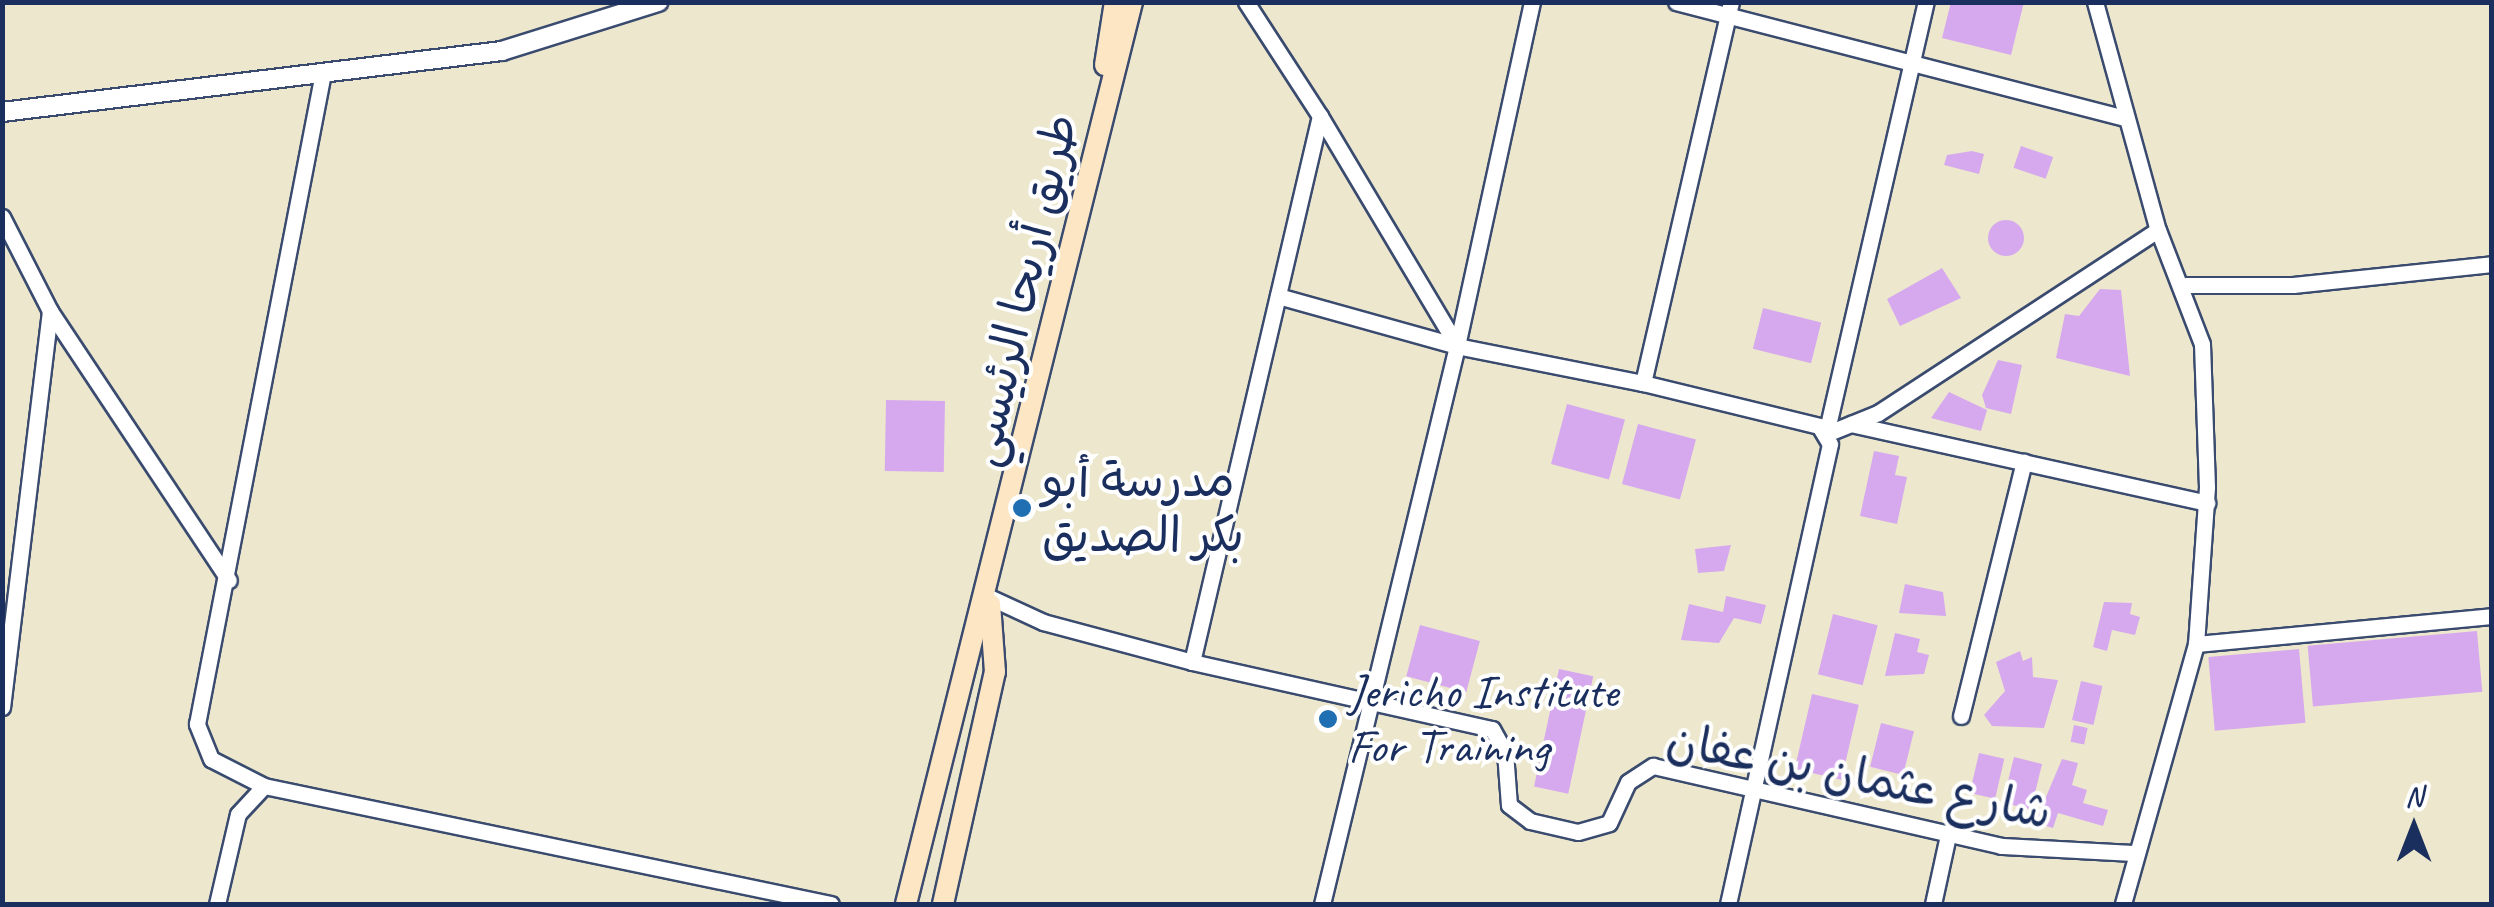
<!DOCTYPE html>
<meta charset="utf-8">
<style>
body{margin:0}
#map{position:relative;width:2494px;height:907px;overflow:hidden;background:#ede8cd;font-family:Caveat,"Playpen Sans Arabic",sans-serif}
div>[style]{position:absolute}
[style*='--x']{left:calc(var(--x)*1px);top:calc(var(--y)*1px);width:calc(var(--w)*1px);rotate:calc(var(--a)*1deg)}
.building>*{inset:0;background:#d6a9ee;transform-origin:0 0}
.round{border-radius:50%}
.roads{filter:drop-shadow(2px 0 #3a4b6f) drop-shadow(-2px 0 #3a4b6f) drop-shadow(0 2px #3a4b6f) drop-shadow(0 -2px #3a4b6f)}
.minor>*{height:15px;margin:-7.5px;padding:0 7.5px;transform-origin:7.5px;border-radius:7.5px;background:#fff}
.tertiary>*{height:18px;margin:-9px;padding:0 9px;transform-origin:9px;border-radius:9px;background:#fff}
.secondary>*{height:20px;margin:-10px;padding:0 10px;transform-origin:10px;border-radius:10px;background:#fce6c4}
.dots>*{width:28px;height:28px;translate:-50% -50%;box-sizing:border-box;border:5px solid #fff;border-radius:50%}
span{translate:-50% -50%;white-space:nowrap;text-align:center;line-height:1.15;-webkit-text-stroke:8px #fff;paint-order:stroke}
.street-label{font-size:48px;color:#1b2f5e}
.poi-label{font-size:48px;color:#1b2f5e}
.left{translate:0 -50%;text-align:left}
.frame{position:absolute;inset:0;border:5px solid #1b2f5e;pointer-events:none}
.north{position:absolute;left:2364px;top:777px;width:100px;height:100px;-webkit-text-stroke:8px #fff;paint-order:stroke;rotate:0deg;font-size:28px;font-weight:700;line-height:40px;text-align:center;color:#1b2f5e}
.north::after{content:'';display:block;margin:auto;width:35px;height:45px;background:#1b2f5e;clip-path:polygon(50% 0,100% 100%,50% 72%,0 100%)}
</style>
<div id="map">
<div class="building">
<i style="clip-path:polygon(1951px 2px,2024px 2px,2011px 55px,1942px 38px)"></i>
<i style="left:2021px;top:146px;width:34px;height:23px;rotate:19deg"></i>
<i style="clip-path:polygon(1972px 151px,1984px 154px,1979px 174px,1944px 165px,1947px 155px)"></i>
<i class="round" style="left:1988px;top:220px;width:36px;height:36px"></i>
<i style="clip-path:polygon(1942px 268px,1961px 298px,1900px 326px,1887px 299px)"></i>
<i style="clip-path:polygon(2100px 289px,2121px 290px,2130px 376px,2056px 358px,2065px 314px,2079px 316px)"></i>
<i style="left:1763px;top:308px;width:60px;height:42px;rotate:14deg"></i>
<i style="clip-path:polygon(1998px 360px,2022px 365px,2011px 414px,1986px 408px,1982px 395px)"></i>
<i style="clip-path:polygon(1949px 392px,1987px 410px,1981px 431px,1931px 418px)"></i>
<i style="left:886px;top:400px;width:59px;height:71px;rotate:1deg"></i>
<i style="left:1567px;top:404px;width:60px;height:62px;rotate:15deg"></i>
<i style="left:1638px;top:424px;width:60px;height:62px;rotate:15deg"></i>
<i style="clip-path:polygon(1874px 451px,1899px 456px,1895px 475px,1907px 477px,1897px 524px,1860px 516px)"></i>
<i style="clip-path:polygon(1731px 545px,1724px 571px,1698px 573px,1695px 549px)"></i>
<i style="clip-path:polygon(1905px 584px,1943px 592px,1946px 616px,1899px 613px)"></i>
<i style="clip-path:polygon(1726px 596px,1766px 605px,1761px 624px,1734px 618px,1719px 643px,1681px 640px,1689px 604px,1723px 612px)"></i>
<i style="clip-path:polygon(2104px 602px,2132px 603px,2130px 614px,2140px 617px,2135px 635px,2112px 630px,2107px 651px,2093px 647px)"></i>
<i style="left:1833px;top:614px;width:46px;height:62px;rotate:14deg"></i>
<i style="left:1420px;top:625px;width:62px;height:53px;rotate:15deg"></i>
<i style="left:2477px;top:631px;width:61px;height:170px;rotate:85deg"></i>
<i style="clip-path:polygon(1895px 633px,1920px 639px,1917px 652px,1929px 655px,1924px 674px,1885px 676px)"></i>
<i style="left:2299px;top:649px;width:74px;height:91px;rotate:85deg"></i>
<i style="clip-path:polygon(2020px 651px,2023px 661px,2032px 657px,2033px 677px,2058px 680px,2044px 728px,1992px 726px,1984px 715px,2005px 691px,1996px 662px)"></i>
<i style="left:1559px;top:669px;width:35px;height:120px;rotate:12deg"></i>
<i style="left:2081px;top:681px;width:22px;height:40px;rotate:13deg"></i>
<i style="left:1812px;top:694px;width:48px;height:77px;rotate:13deg"></i>
<i style="left:1881px;top:723px;width:34px;height:45px;rotate:14deg"></i>
<i style="left:2074px;top:725px;width:14px;height:17px;rotate:12deg"></i>
<i style="left:1979px;top:753px;width:26px;height:41px;rotate:13deg"></i>
<i style="left:2014px;top:757px;width:29px;height:47px;rotate:14deg"></i>
<i style="clip-path:polygon(2062px 759px,2078px 763px,2072px 785px,2087px 790px,2083px 803px,2108px 810px,2103px 826px,2058px 813px,2053px 828px,2035px 823px)"></i>
</div>
<div class="roads">
<div class="minor">
<i style="--x:1532;--y:2;--w:352;--a:102.3"></i>
<i style="--x:1457;--y:346;--w:190;--a:11.3"></i>
<i style="--x:1643;--y:383;--w:391;--a:-77"></i>
<i style="--x:1676;--y:2;--w:464;--a:14.5"></i>
<i style="--x:2095;--y:2;--w:237;--a:74.6"></i>
<i style="--x:2158;--y:230;--w:122;--a:68.9"></i>
<i style="--x:2202;--y:344;--w:143;--a:88"></i>
<i style="--x:2207;--y:487;--w:157;--a:94"></i>
<i style="--x:2196;--y:644;--w:270;--a:105.7"></i>
<i style="--x:1320;--y:116;--w:268;--a:59.2"></i>
<i style="--x:1457;--y:346;--w:574;--a:103.6"></i>
<i style="--x:2;--y:217;--w:106;--a:62.9"></i>
<i style="--x:50;--y:311;--w:399;--a:96.9"></i>
<i style="--x:2186;--y:285;--w:107;--a:0"></i>
<i style="--x:2293;--y:285;--w:200;--a:-6"></i>
<i style="--x:1278;--y:296;--w:186;--a:15.6"></i>
<i style="--x:50;--y:311;--w:323;--a:56.4"></i>
<i style="--x:1643;--y:383;--w:181;--a:13.7"></i>
<i style="--x:1819;--y:426;--w:21;--a:59"></i>
<i style="--x:1830;--y:444;--w:471;--a:102.5"></i>
<i style="--x:1851;--y:424;--w:365;--a:12.5"></i>
<i style="--x:1826;--y:434;--w:443;--a:-77"></i>
<i style="--x:1826;--y:434;--w:56;--a:-22"></i>
<i style="--x:1878;--y:413;--w:334;--a:-33.2"></i>
<i style="--x:989;--y:597;--w:60;--a:24.8"></i>
<i style="--x:1043;--y:622;--w:154;--a:15"></i>
<i style="--x:1192;--y:662;--w:307;--a:12.6"></i>
<i style="--x:1492;--y:729;--w:26;--a:61"></i>
<i style="--x:1505;--y:752;--w:53;--a:85.7"></i>
<i style="--x:1509;--y:805;--w:26;--a:37"></i>
<i style="--x:1530;--y:821;--w:49;--a:12.9"></i>
<i style="--x:1578;--y:832;--w:32;--a:-16"></i>
<i style="--x:1609;--y:823;--w:45;--a:-65.1"></i>
<i style="--x:1628;--y:782;--w:30;--a:-33"></i>
<i style="--x:1653;--y:766;--w:357;--a:12.9"></i>
<i style="--x:2001;--y:846;--w:134;--a:3"></i>
<i style="--x:2196;--y:644;--w:297;--a:-5.4"></i>
<i style="--x:1192;--y:662;--w:561;--a:-76.81"></i>
<i style="--x:1320;--y:116;--w:136;--a:-123"></i>
<i style="--x:1961;--y:716;--w:262;--a:-76.1"></i>
<i style="--x:264;--y:786;--w:59;--a:-153"></i>
<i style="--x:211;--y:759;--w:38;--a:-112"></i>
<i style="--x:197;--y:724;--w:658;--a:-79.05"></i>
<i style="--x:217;--y:904;--w:92;--a:-76.9"></i>
<i style="--x:238;--y:814;--w:38;--a:-47"></i>
<i style="--x:264;--y:786;--w:579;--a:11.76"></i>
<i style="--x:1933;--y:904;--w:71;--a:-77.7"></i>
</div>
<div class="tertiary">
<i style="--x:2;--y:112;--w:504;--a:-6.96"></i>
<i style="--x:502;--y:51;--w:164;--a:-17.4"></i>
</div>
<div class="secondary">
<i style="--x:1105;--y:65;--w:64;--a:-81"></i>
<i style="--x:906;--y:904;--w:930;--a:-75.93"></i>
<i style="--x:943;--y:904;--w:238;--a:-77.4"></i>
<i style="--x:995;--y:672;--w:68;--a:-94.2"></i>
</div>
</div>
<div class="dots">
<i style="left:1022px;top:508px;background:#1f6fb2"></i>
<i style="left:1328px;top:719px;background:#1f6fb2"></i>
</div>
<div class="street-label">
<span style="left:1022px;top:290px;rotate:-77deg">طريق أريحا الرئيسي</span>
<span style="left:1859px;top:776px;rotate:11deg">شارع عثمان بن عفان</span>
</div>
<div class="poi-label">
<span class="left" style="left:1042px;top:508px">مدرسة أبو<br>بكر الصديق</span>
<span class="left" style="left:1348px;top:719px">Jericho Institute<br>For Training</span>
</div>
<div class="frame"></div>
<div class="north">N</div>
</div>
